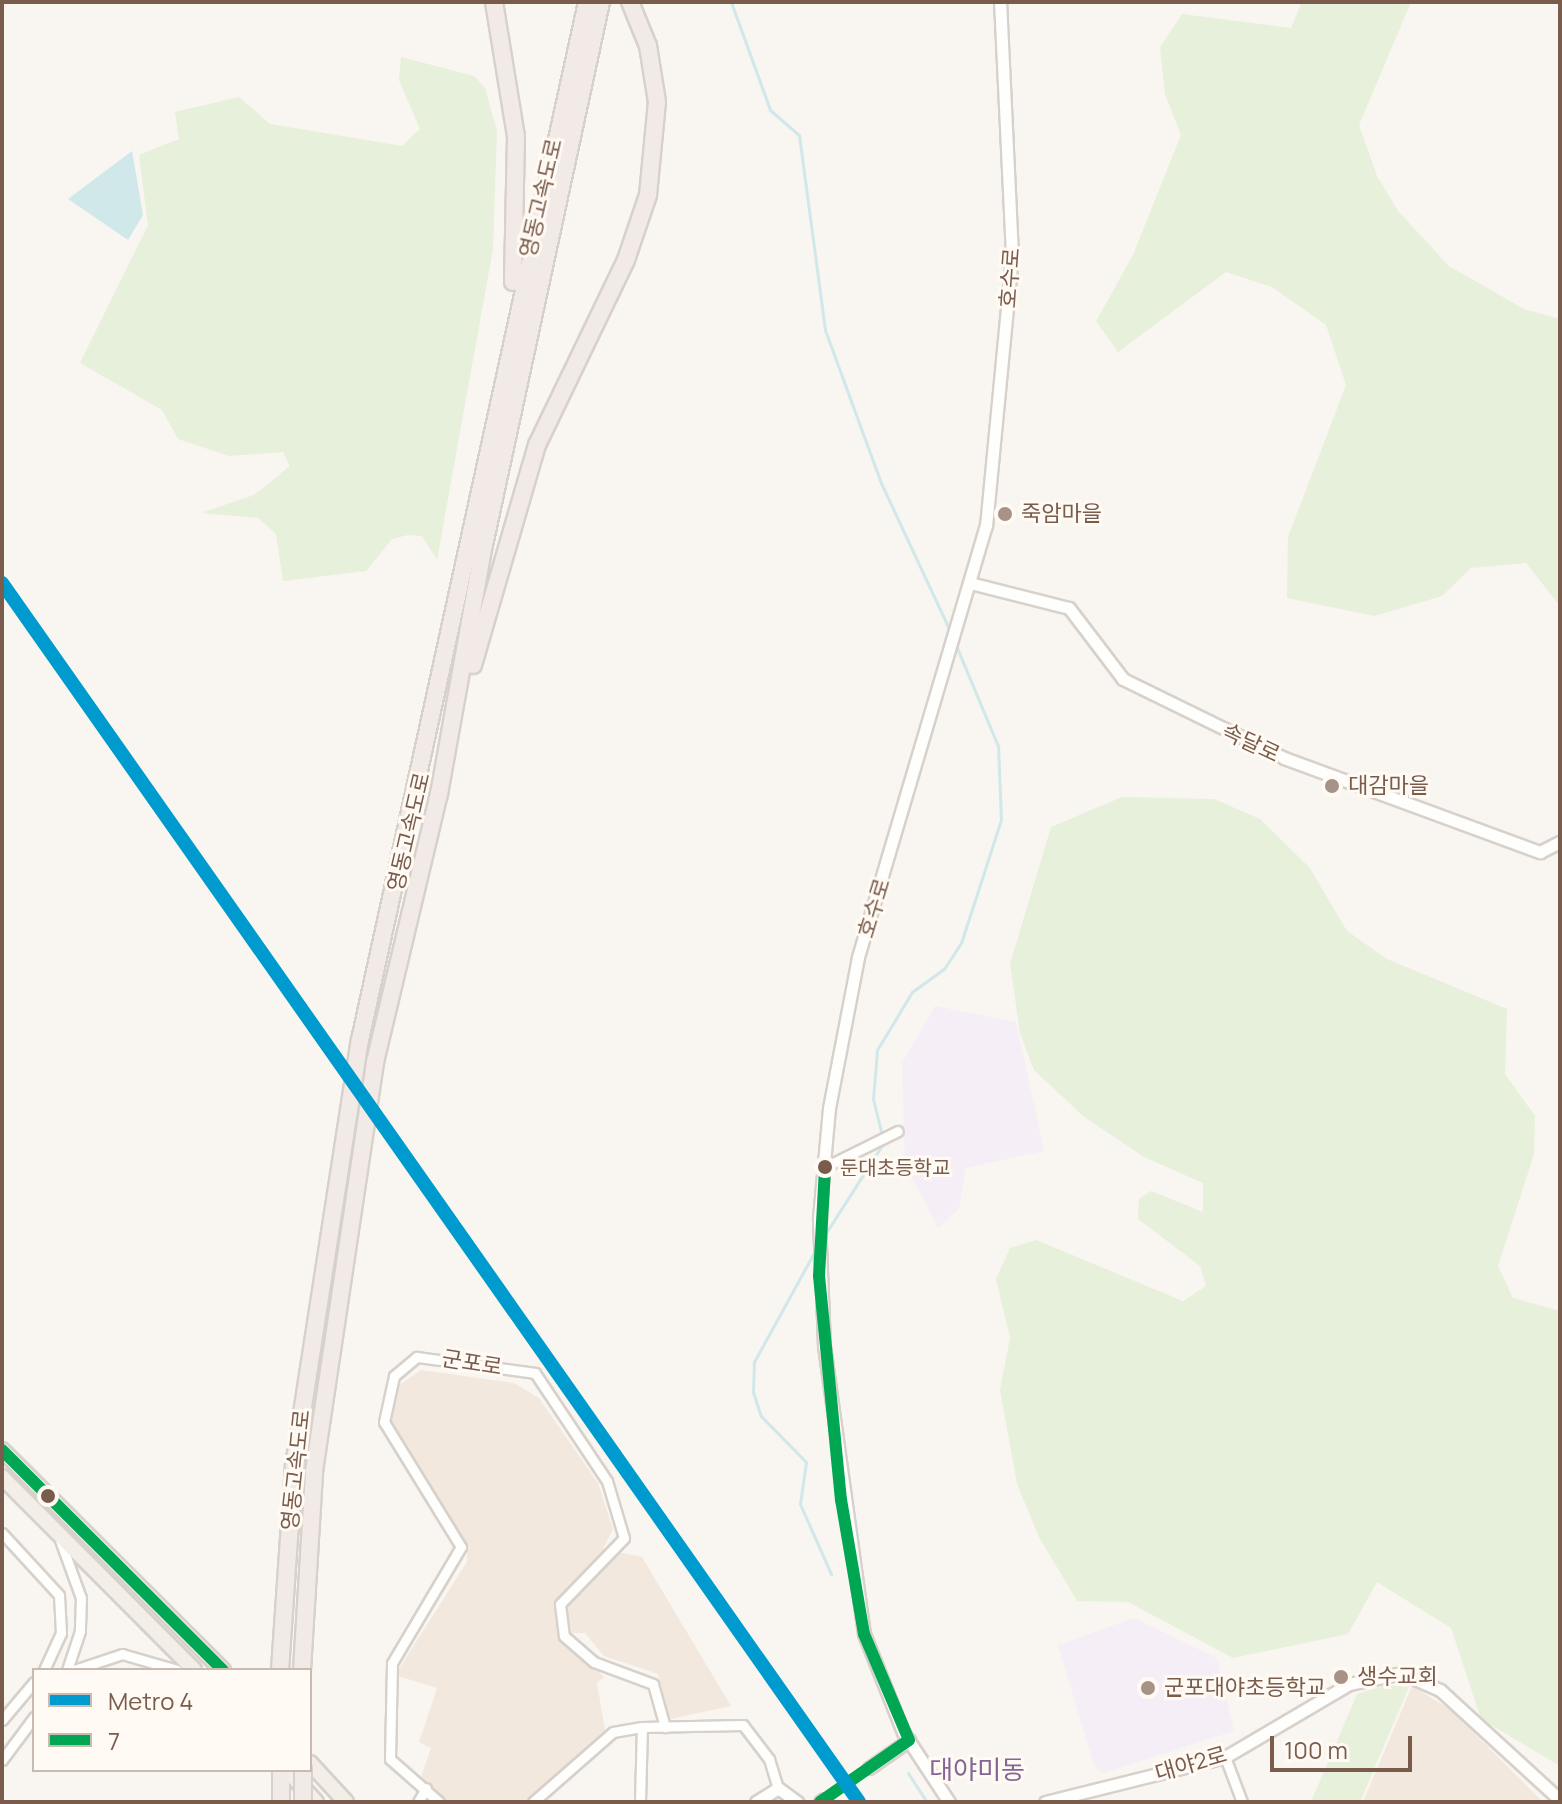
<!DOCTYPE html>
<meta charset="utf-8">
<style>
body{margin:0}
#map{position:relative;width:1562px;height:1804px;overflow:hidden;background:#f9f5f0;font-family:Manrope,"Noto Sans KR",sans-serif}
div>[style]{position:absolute}
[style*='--x']{left:calc(var(--x)*1px);top:calc(var(--y)*1px);width:calc(var(--w)*1px);rotate:calc(var(--a)*1deg)}
.residential>*{inset:0;background:#f2e8de}
.education>*{inset:0;background:#f6eef6}
.green>*{inset:0;background:#e7f0db}
.water>*{inset:0;background:#d0e8ea}
.stream>*{height:3px;margin:-1.5px;padding:0 1.5px;transform-origin:1.5px;border-radius:1.5px;background:#d0e8ea}
.tertiary-tunnel>*{height:11px;margin-top:-5.5px;transform-origin:0;background:repeating-linear-gradient(90deg,#d9cfc7 0 11px,transparent 0 16.5px)}
.roads{filter:drop-shadow(2px 0 #d7d1cb) drop-shadow(-2px 0 #d7d1cb) drop-shadow(0 2px #d7d1cb) drop-shadow(0 -2px #d7d1cb)}
.minor>*{height:9px;margin:-4.5px;padding:0 4.5px;transform-origin:4.5px;border-radius:4.5px;background:#fefefd}
.tertiary>*{height:11px;margin:-5.5px;padding:0 5.5px;transform-origin:5.5px;border-radius:5.5px;background:#fefefd}
.primary>*{height:14px;margin:-7px;padding:0 7px;transform-origin:7px;border-radius:7px;background:#f3eee8}
.motorway>*{height:16px;margin:-8px;padding:0 8px;transform-origin:8px;border-radius:8px;background:#f2eae7}
.bridges{filter:drop-shadow(2px 0 #dad1cc) drop-shadow(-2px 0 #dad1cc) drop-shadow(0 2px #dad1cc) drop-shadow(0 -2px #dad1cc)}
.motorway-bridge>*{height:16px;margin:-8px;padding:0 8px;transform-origin:8px;border-radius:8px;background:#f2eae7}
.bus-1>*{height:12px;margin:-6px;padding:0 6px;transform-origin:6px;border-radius:6px;background:#00a651}
.metro-1>*{height:14px;margin:-7px;padding:0 7px;transform-origin:7px;border-radius:7px;background:#009bce}
.dots>*{width:22px;height:22px;translate:-50% -50%;box-sizing:border-box;border:4px solid #fffaf3;border-radius:50%}
span{translate:-50% -50%;white-space:nowrap;text-align:center;line-height:1.15;-webkit-text-stroke:6px #fffaf3;paint-order:stroke}
.bus-label{font-size:20px;color:#7a5c4d}
.left{translate:0 -50%;text-align:left}
.street-label{font-size:22px;color:#7a5c4d}
.poi-label{font-size:22px;color:#7a5c4d}
.quarter-label{font-size:26px;color:#846695}
.frame{position:absolute;inset:0;border:4px solid #7a5c4d;pointer-events:none}
.legend{position:absolute;left:32px;top:1668px;width:280px;height:104px;box-sizing:border-box;background:#fffaf3;border:2px solid #cabbb1;margin:0;padding:10px 14px;list-style:none;font-size:24px;color:#7a5c4d}
.legend li{display:flex;align-items:center;gap:16px;height:40px}
.legend b{width:40px;border:2px solid #cabbb1}
.scale{position:absolute;left:1270px;top:1736px;width:142px;height:36px;box-sizing:border-box;border:4px solid #7a5c4d;border-top:0;padding-left:10px;font-size:24px;line-height:28px;white-space:nowrap;color:#7a5c4d;-webkit-text-stroke:6px #fffaf3;paint-order:stroke}
</style>
<div id="map">
<div class="residential">
<i style="clip-path:polygon(421px 1370px,514px 1383px,539px 1398px,598px 1483px,613px 1529px,603px 1549px,642px 1557px,731px 1706px,670px 1719px,658px 1674px,604px 1656px,585px 1633px,557px 1633px,604px 1677px,597px 1683px,606px 1736px,529px 1802px,449px 1802px,418px 1786px,431px 1748px,419px 1742px,437px 1688px,395px 1675px,467px 1562px,467px 1549px,388px 1427px,399px 1385px)"></i>
<i style="clip-path:polygon(1412px 1686px,1451px 1710px,1543px 1802px,1363px 1802px)"></i>
</div>
<div class="education">
<i style="clip-path:polygon(935px 1006px,1016px 1022px,1044px 1151px,966px 1168px,959px 1208px,938px 1228px,905px 1164px,902px 1063px)"></i>
<i style="clip-path:polygon(1134px 1618px,1217px 1658px,1234px 1731px,1104px 1773px,1095px 1768px,1058px 1645px)"></i>
</div>
<div class="green">
<i style="clip-path:polygon(1302px 2px,1411px 2px,1359px 125px,1377px 176px,1398px 211px,1449px 266px,1524px 309px,1560px 319px,1560px 606px,1526px 563px,1471px 568px,1442px 596px,1374px 616px,1287px 598px,1288px 537px,1346px 385px,1326px 325px,1272px 287px,1226px 272px,1118px 352px,1096px 321px,1133px 255px,1181px 135px,1165px 94px,1160px 47px,1182px 14px,1291px 28px)"></i>
<i style="clip-path:polygon(401px 57px,474px 76px,485px 88px,497px 131px,493px 249px,437px 560px,422px 536px,408px 535px,392px 539px,366px 571px,283px 581px,276px 534px,258px 518px,201px 513px,254px 495px,290px 466px,283px 452px,229px 456px,178px 439px,162px 410px,80px 363px,148px 225px,139px 155px,179px 139px,175px 112px,239px 97px,270px 124px,402px 146px,420px 129px,399px 80px)"></i>
<i style="clip-path:polygon(1122px 797px,1214px 799px,1260px 819px,1309px 867px,1347px 931px,1387px 959px,1507px 1009px,1505px 1074px,1535px 1116px,1534px 1154px,1498px 1266px,1513px 1298px,1560px 1311px,1560px 1766px,1481px 1719px,1451px 1628px,1377px 1582px,1348px 1634px,1233px 1658px,1128px 1602px,1077px 1601px,1039px 1537px,1017px 1484px,1000px 1390px,1010px 1338px,996px 1279px,1010px 1248px,1036px 1240px,1183px 1301px,1206px 1286px,1200px 1266px,1138px 1219px,1139px 1199px,1151px 1191px,1203px 1212px,1203px 1183px,1144px 1157px,1083px 1116px,1034px 1070px,1020px 1033px,1010px 964px,1051px 827px)"></i>
<i style="clip-path:polygon(1386px 1685px,1409px 1687px,1360px 1802px,1311px 1802px,1357px 1694px)"></i>
</div>
<div class="water">
<i style="clip-path:polygon(132px 151px,143px 215px,128px 240px,68px 199px)"></i>
</div>
<div class="stream">
<i style="--x:731;--y:2;--w:115;--a:70.1"></i>
<i style="--x:770;--y:110;--w:38;--a:41"></i>
<i style="--x:799;--y:135;--w:197;--a:82.4"></i>
<i style="--x:825;--y:330;--w:163;--a:69.9"></i>
<i style="--x:881;--y:483;--w:166;--a:65"></i>
<i style="--x:882;--y:1135;--w:37;--a:-104"></i>
<i style="--x:873;--y:1099;--w:49;--a:-85.3"></i>
<i style="--x:877;--y:1050;--w:68;--a:-58.9"></i>
<i style="--x:912;--y:992;--w:39;--a:-36"></i>
<i style="--x:944;--y:969;--w:31;--a:-57"></i>
<i style="--x:961;--y:943;--w:129;--a:-72"></i>
<i style="--x:1001;--y:820;--w:74;--a:-92.3"></i>
<i style="--x:998;--y:746;--w:112;--a:-112.7"></i>
<i style="--x:824;--y:1236;--w:112;--a:-57.4"></i>
<i style="--x:816;--y:1249;--w:129;--a:118.8"></i>
<i style="--x:754;--y:1362;--w:30;--a:92"></i>
<i style="--x:753;--y:1392;--w:25;--a:72"></i>
<i style="--x:761;--y:1416;--w:64;--a:45.6"></i>
<i style="--x:806;--y:1462;--w:42;--a:98.1"></i>
<i style="--x:800;--y:1504;--w:77;--a:66.1"></i>
<i style="--x:908;--y:1773;--w:35;--a:57"></i>
</div>
<div class="tertiary-tunnel">
<i style="--x:824;--y:1799;--w:55;--a:-34.6"></i>
</div>
<div class="roads">
<div class="minor">
<i style="--x:825;--y:1167;--w:81;--a:-26.3"></i>
<i style="--x:2;--y:1533;--w:84;--a:47.4"></i>
<i style="--x:59;--y:1595;--w:38;--a:87"></i>
<i style="--x:61;--y:1633;--w:41;--a:114.7"></i>
<i style="--x:60;--y:1540;--w:62;--a:70.1"></i>
<i style="--x:81;--y:1598;--w:33;--a:92"></i>
<i style="--x:80;--y:1631;--w:41;--a:108.4"></i>
<i style="--x:74;--y:1670;--w:51;--a:-18.4"></i>
<i style="--x:122;--y:1654;--w:57;--a:16.2"></i>
<i style="--x:2;--y:1720;--w:50;--a:-49.9"></i>
<i style="--x:1225;--y:1757;--w:48;--a:69.3"></i>
<i style="--x:2;--y:1760;--w:54;--a:-53.3"></i>
<i style="--x:418;--y:1802;--w:16;--a:-60"></i>
<i style="--x:439;--y:1802;--w:65;--a:-138.7"></i>
<i style="--x:390;--y:1759;--w:96;--a:-88.8"></i>
<i style="--x:392;--y:1663;--w:135;--a:-59.3"></i>
<i style="--x:461;--y:1547;--w:147;--a:-121.6"></i>
<i style="--x:384;--y:1422;--w:47;--a:-77.7"></i>
<i style="--x:394;--y:1376;--w:30;--a:-40"></i>
<i style="--x:417;--y:1357;--w:119;--a:7.7"></i>
<i style="--x:535;--y:1373;--w:130;--a:56.3"></i>
<i style="--x:607;--y:1481;--w:59;--a:73.4"></i>
<i style="--x:624;--y:1538;--w:92;--a:134.1"></i>
<i style="--x:560;--y:1604;--w:32;--a:83"></i>
<i style="--x:564;--y:1636;--w:40;--a:41"></i>
<i style="--x:594;--y:1662;--w:63;--a:20.4"></i>
<i style="--x:653;--y:1684;--w:45;--a:74.4"></i>
<i style="--x:533;--y:1802;--w:106;--a:-41.2"></i>
<i style="--x:613;--y:1732;--w:29;--a:-10"></i>
<i style="--x:642;--y:1727;--w:101;--a:-1.1"></i>
<i style="--x:743;--y:1725;--w:43;--a:52.6"></i>
<i style="--x:769;--y:1759;--w:30;--a:73"></i>
<i style="--x:640;--y:1802;--w:75;--a:-88.5"></i>
</div>
<div class="tertiary">
<i style="--x:974;--y:584;--w:98;--a:14.2"></i>
<i style="--x:1069;--y:608;--w:89;--a:52.7"></i>
<i style="--x:1123;--y:679;--w:179;--a:26.1"></i>
<i style="--x:1284;--y:758;--w:273;--a:20.2"></i>
<i style="--x:1540;--y:852;--w:22;--a:-27"></i>
<i style="--x:869;--y:1768;--w:49;--a:-35"></i>
<i style="--x:756;--y:1802;--w:26;--a:-32"></i>
<i style="--x:778;--y:1788;--w:24;--a:36"></i>
<i style="--x:820;--y:1802;--w:5;--a:-37"></i>
<i style="--x:949;--y:1802;--w:84;--a:-123.3"></i>
<i style="--x:903;--y:1732;--w:105;--a:-111.7"></i>
<i style="--x:864;--y:1634;--w:292;--a:-97.9"></i>
<i style="--x:824;--y:1345;--w:127;--a:-92.3"></i>
<i style="--x:819;--y:1218;--w:110;--a:-84.8"></i>
<i style="--x:829;--y:1108;--w:154;--a:-79.1"></i>
<i style="--x:858;--y:957;--w:450;--a:-73.5"></i>
<i style="--x:986;--y:526;--w:272;--a:-84.5"></i>
<i style="--x:1012;--y:255;--w:253;--a:-92.7"></i>
<i style="--x:1045;--y:1802;--w:186;--a:-14"></i>
<i style="--x:1225;--y:1757;--w:144;--a:-30.5"></i>
<i style="--x:1349;--y:1684;--w:53;--a:-11.9"></i>
<i style="--x:1401;--y:1673;--w:43;--a:23.6"></i>
<i style="--x:1440;--y:1690;--w:163;--a:42.5"></i>
</div>
<div class="primary">
<i style="--x:2;--y:1450;--w:312;--a:44.9"></i>
<i style="--x:2;--y:1477;--w:272;--a:45.1"></i>
<i style="--x:310;--y:1763;--w:53;--a:47.3"></i>
<i style="--x:287;--y:1770;--w:43;--a:47.8"></i>
</div>
<div class="motorway">
<i style="--x:494;--y:2;--w:137;--a:80.7"></i>
<i style="--x:516;--y:137;--w:145;--a:91.2"></i>
<i style="--x:473;--y:665;--w:229;--a:-73.8"></i>
<i style="--x:537;--y:445;--w:205;--a:-64.3"></i>
<i style="--x:626;--y:260;--w:69;--a:-71.3"></i>
<i style="--x:648;--y:195;--w:93;--a:-84.5"></i>
<i style="--x:657;--y:102;--w:57;--a:-99.1"></i>
<i style="--x:648;--y:46;--w:48;--a:-112.2"></i>
<i style="--x:280;--y:1670;--w:205;--a:-86.1"></i>
<i style="--x:294;--y:1465;--w:430;--a:-81.2"></i>
<i style="--x:360;--y:1040;--w:1063;--a:-77.66"></i>
<i style="--x:302;--y:1670;--w:199;--a:-86.5"></i>
<i style="--x:314;--y:1471;--w:414;--a:-81.5"></i>
<i style="--x:375;--y:1062;--w:276;--a:-76.6"></i>
<i style="--x:439;--y:794;--w:253;--a:-79.8"></i>
<i style="--x:484;--y:545;--w:555;--a:-77.84"></i>
<i style="--x:281;--y:1770;--w:32;--a:90"></i>
</div>
</div>
<div class="bridges">
<div class="motorway-bridge">
<i style="--x:303;--y:1770;--w:32;--a:90"></i>
</div>
</div>
<div class="bus-1">
<i style="--x:2;--y:1450;--w:312;--a:44.9"></i>
<i style="--x:820;--y:1802;--w:108;--a:-34.9"></i>
<i style="--x:909;--y:1740;--w:115;--a:-113"></i>
<i style="--x:864;--y:1634;--w:136;--a:-99.7"></i>
<i style="--x:841;--y:1500;--w:225;--a:-95.6"></i>
<i style="--x:819;--y:1276;--w:109;--a:-86.8"></i>
</div>
<div class="metro-1">
<i style="--x:2;--y:583;--w:1490;--a:54.89"></i>
</div>
<div class="dots">
<i style="left:1005px;top:514px;background:#a69286"></i>
<i style="left:1332px;top:786px;background:#a69286"></i>
<i style="left:825px;top:1167px;background:#7a5c4d"></i>
<i style="left:48px;top:1496px;background:#7a5c4d"></i>
<i style="left:1341px;top:1677px;background:#a69286"></i>
<i style="left:1148px;top:1688px;background:#a69286"></i>
</div>
<div class="bus-label">
<span class="left" style="left:840px;top:1167px">둔대초등학교</span>
</div>
<div class="street-label">
<span style="left:541px;top:198px;rotate:-77deg">영동고속도로</span>
<span style="left:1010px;top:278px;rotate:-86deg">호수로</span>
<span style="left:1251px;top:743px;rotate:25deg">속달로</span>
<span style="left:409px;top:832px;rotate:-77deg">영동고속도로</span>
<span style="left:874px;top:908px;rotate:-73deg">호수로</span>
<span style="left:472px;top:1363px;rotate:9deg">군포로</span>
<span style="left:296px;top:1470px;rotate:-84deg">영동고속도로</span>
<span style="left:1191px;top:1764px;rotate:-16deg">대야2로</span>
</div>
<div class="poi-label">
<span class="left" style="left:1021px;top:514px">죽암마을</span>
<span class="left" style="left:1348px;top:786px">대감마을</span>
<span class="left" style="left:1357px;top:1677px">생수교회</span>
<span class="left" style="left:1164px;top:1688px">군포대야초등학교</span>
</div>
<div class="quarter-label">
<span style="left:977px;top:1770px">대야미동</span>
</div>
<div class="frame"></div>
<ul class="legend">
<li><b style="height:10px;background:#009bce"></b>Metro 4</li>
<li><b style="height:10px;background:#00a651"></b>7</li>
</ul>
<div class="scale">100 m</div>
</div>
